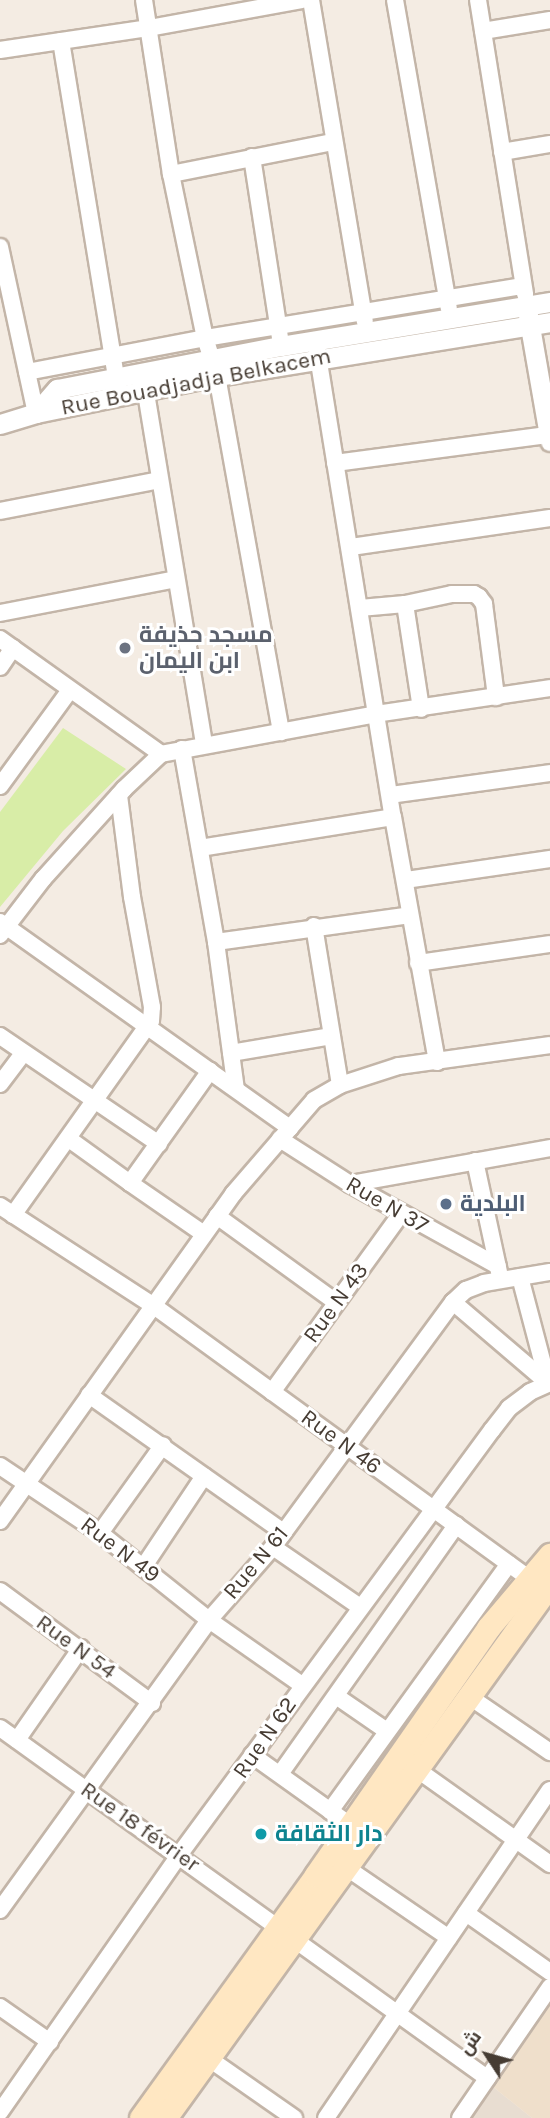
<!DOCTYPE html>
<meta charset="utf-8">
<style>
body{margin:0}
#map{position:relative;width:550px;height:2118px;overflow:hidden;background:#f4ece3;font-family:Karla,Cairo,sans-serif}
div>[style]{position:absolute}
[style*='--x']{left:calc(var(--x)*1px);top:calc(var(--y)*1px);width:calc(var(--w)*1px);rotate:calc(var(--a)*1deg)}
.residential>*{inset:0;background:#e8ddd1}
.education>*{inset:0;background:#efdfcb}
.green>*{inset:0;background:#d8eda7}
.roads{filter:drop-shadow(2px 0 #c3b5a8) drop-shadow(-2px 0 #c3b5a8) drop-shadow(0 2px #c3b5a8) drop-shadow(0 -2px #c3b5a8)}
.minor>*{height:16px;margin:-8px;padding:0 8px;transform-origin:8px;border-radius:8px;background:#fff}
.tertiary>*{height:19px;margin:-9.5px;padding:0 9.5px;transform-origin:9.5px;border-radius:9.5px;background:#fff}
.secondary>*{height:23px;margin:-11.5px;padding:0 11.5px;transform-origin:11.5px;border-radius:11.5px;background:#ffe7c2}
.dots>*{width:19px;height:19px;translate:-50% -50%;box-sizing:border-box;border:4px solid #fff;border-radius:50%}
span{translate:-50% -50%;white-space:nowrap;text-align:center;line-height:1.15;-webkit-text-stroke:6px #fff;paint-order:stroke}
.street-label{font-size:23px;color:#463c33}
.worship-label{font-size:23px;color:#5b616d;font-weight:700}
.left{translate:0 -50%;text-align:left}
.service-label{font-size:23px;color:#4e5e75;font-weight:700}
.culture-label{font-size:23px;color:#0d838f;font-weight:700}
.north{position:absolute;left:452px;top:2020px;width:70px;height:70px;-webkit-text-stroke:5px #fff;paint-order:stroke;rotate:306deg;font-size:19px;font-weight:700;line-height:28px;text-align:center;color:#463c33}
.north::after{content:'';display:block;margin:auto;width:24px;height:32px;background:#463c33;clip-path:polygon(50% 0,100% 100%,50% 72%,0 100%)}
</style>
<div id="map">
<div class="residential">
<i style="clip-path:polygon(487px 2082px,532px 2118px,463px 2118px)"></i>
</div>
<div class="education">
<i style="clip-path:polygon(550px 1995px,550px 2118px,532px 2118px,487px 2082px)"></i>
</div>
<div class="green">
<i style="clip-path:polygon(63px 728px,126px 769px,63px 831px,0 907px,0 812px)"></i>
</div>
<div class="roads">
<div class="minor">
<i style="--x:144;--y:0;--w:176;--a:81.2"></i>
<i style="--x:171;--y:174;--w:167;--a:78.3"></i>
<i style="--x:205;--y:338;--w:40;--a:72"></i>
<i style="--x:217;--y:376;--w:362;--a:79.8"></i>
<i style="--x:311;--y:0;--w:326;--a:80.5"></i>
<i style="--x:395;--y:0;--w:313;--a:80.1"></i>
<i style="--x:478;--y:0;--w:298;--a:80.9"></i>
<i style="--x:483;--y:31;--w:68;--a:-9.3"></i>
<i style="--x:61;--y:41;--w:354;--a:80.7"></i>
<i style="--x:0;--y:50;--w:151;--a:-8.4"></i>
<i style="--x:149;--y:28;--w:155;--a:-10.4"></i>
<i style="--x:502;--y:152;--w:49;--a:-9.5"></i>
<i style="--x:252;--y:157;--w:183;--a:81.2"></i>
<i style="--x:171;--y:174;--w:165;--a:-11.2"></i>
<i style="--x:0;--y:247;--w:170;--a:77.8"></i>
<i style="--x:317;--y:350;--w:473;--a:80.8"></i>
<i style="--x:393;--y:817;--w:249;--a:79.8"></i>
<i style="--x:27;--y:372;--w:181;--a:-10.8"></i>
<i style="--x:205;--y:338;--w:322;--a:-9.3"></i>
<i style="--x:144;--y:381;--w:369;--a:80.6"></i>
<i style="--x:335;--y:463;--w:216;--a:-7.5"></i>
<i style="--x:0;--y:511;--w:162;--a:-11"></i>
<i style="--x:351;--y:547;--w:201;--a:-8.3"></i>
<i style="--x:405;--y:604;--w:106;--a:81.3"></i>
<i style="--x:360;--y:608;--w:45;--a:-5.1"></i>
<i style="--x:405;--y:604;--w:48;--a:-12"></i>
<i style="--x:452;--y:594;--w:22;--a:0"></i>
<i style="--x:474;--y:594;--w:6;--a:31"></i>
<i style="--x:479;--y:597;--w:9;--a:54"></i>
<i style="--x:484;--y:604;--w:94;--a:82.6"></i>
<i style="--x:0;--y:613;--w:179;--a:-10.9"></i>
<i style="--x:0;--y:639;--w:198;--a:35.5"></i>
<i style="--x:0;--y:667;--w:23;--a:-56"></i>
<i style="--x:182;--y:749;--w:196;--a:80"></i>
<i style="--x:216;--y:942;--w:148;--a:82.3"></i>
<i style="--x:0;--y:786;--w:119;--a:-53.9"></i>
<i style="--x:390;--y:795;--w:162;--a:-7.8"></i>
<i style="--x:200;--y:848;--w:195;--a:-9.1"></i>
<i style="--x:406;--y:880;--w:146;--a:-8.3"></i>
<i style="--x:0;--y:922;--w:356;--a:35.4"></i>
<i style="--x:314;--y:926;--w:161;--a:80.7"></i>
<i style="--x:0;--y:935;--w:71;--a:-52.5"></i>
<i style="--x:43;--y:879;--w:121;--a:-48"></i>
<i style="--x:124;--y:789;--w:51;--a:-43.4"></i>
<i style="--x:161;--y:754;--w:219;--a:-10.5"></i>
<i style="--x:376;--y:714;--w:176;--a:-8.5"></i>
<i style="--x:216;--y:942;--w:196;--a:-7.9"></i>
<i style="--x:418;--y:963;--w:133;--a:-8.2"></i>
<i style="--x:0;--y:1036;--w:192;--a:34.2"></i>
<i style="--x:231;--y:1053;--w:102;--a:-9.6"></i>
<i style="--x:0;--y:1084;--w:39;--a:-53"></i>
<i style="--x:69;--y:1139;--w:75;--a:35.8"></i>
<i style="--x:130;--y:1183;--w:138;--a:-54.5"></i>
<i style="--x:280;--y:1139;--w:83;--a:32.7"></i>
<i style="--x:350;--y:1184;--w:169;--a:29"></i>
<i style="--x:475;--y:1161;--w:114;--a:77.8"></i>
<i style="--x:130;--y:1183;--w:90;--a:34.6"></i>
<i style="--x:350;--y:1184;--w:203;--a:-10.2"></i>
<i style="--x:0;--y:1206;--w:184;--a:33"></i>
<i style="--x:154;--y:1306;--w:473;--a:36"></i>
<i style="--x:13;--y:1215;--w:238;--a:-54.6"></i>
<i style="--x:151;--y:1021;--w:14;--a:-86"></i>
<i style="--x:152;--y:1007;--w:112;--a:-100.3"></i>
<i style="--x:132;--y:897;--w:103;--a:-97.3"></i>
<i style="--x:217;--y:1216;--w:147;--a:35.9"></i>
<i style="--x:520;--y:1277;--w:110;--a:75.2"></i>
<i style="--x:453;--y:1302;--w:125;--a:40.5"></i>
<i style="--x:272;--y:1392;--w:220;--a:-54.1"></i>
<i style="--x:89;--y:1395;--w:237;--a:35.2"></i>
<i style="--x:0;--y:1466;--w:120;--a:33.8"></i>
<i style="--x:100;--y:1533;--w:139;--a:38.6"></i>
<i style="--x:209;--y:1620;--w:113;--a:35"></i>
<i style="--x:0;--y:1521;--w:402;--a:-54.5"></i>
<i style="--x:233;--y:1194;--w:124;--a:-49.2"></i>
<i style="--x:314;--y:1100;--w:30;--a:-30"></i>
<i style="--x:340;--y:1085;--w:62;--a:-17.9"></i>
<i style="--x:399;--y:1066;--w:152;--a:-7.9"></i>
<i style="--x:100;--y:1533;--w:108;--a:-54.4"></i>
<i style="--x:273;--y:1547;--w:106;--a:34.6"></i>
<i style="--x:144;--y:1566;--w:108;--a:-56.3"></i>
<i style="--x:0;--y:1591;--w:189;--a:36.4"></i>
<i style="--x:467;--y:1695;--w:101;--a:34.5"></i>
<i style="--x:336;--y:1696;--w:62;--a:34.5"></i>
<i style="--x:0;--y:1728;--w:600;--a:35.7"></i>
<i style="--x:17;--y:1740;--w:112;--a:-55.2"></i>
<i style="--x:252;--y:1755;--w:120;--a:35.5"></i>
<i style="--x:415;--y:1768;--w:166;--a:35.4"></i>
<i style="--x:280;--y:1774;--w:305;--a:-54.7"></i>
<i style="--x:330;--y:1811;--w:305;--a:-54.1"></i>
<i style="--x:344;--y:1866;--w:127;--a:34.4"></i>
<i style="--x:0;--y:1910;--w:357;--a:-54.2"></i>
<i style="--x:209;--y:1620;--w:97;--a:-48.8"></i>
<i style="--x:273;--y:1547;--w:304;--a:-53.7"></i>
<i style="--x:453;--y:1302;--w:18;--a:-43"></i>
<i style="--x:466;--y:1290;--w:19;--a:-21"></i>
<i style="--x:484;--y:1283;--w:67;--a:-9.5"></i>
<i style="--x:466;--y:1913;--w:103;--a:35.1"></i>
<i style="--x:0;--y:2007;--w:61;--a:35"></i>
<i style="--x:208;--y:2058;--w:105;--a:34.9"></i>
<i style="--x:0;--y:2112;--w:313;--a:-55.1"></i>
<i style="--x:179;--y:1855;--w:528;--a:-53.63"></i>
<i style="--x:492;--y:1430;--w:28;--a:-52"></i>
<i style="--x:509;--y:1408;--w:26;--a:-37"></i>
<i style="--x:530;--y:1392;--w:22;--a:-24"></i>
<i style="--x:326;--y:2118;--w:397;--a:-55.7"></i>
<i style="--x:460;--y:2118;--w:159;--a:-55.5"></i>
</div>
<div class="tertiary">
<i style="--x:528;--y:315;--w:128;--a:80.1"></i>
<i style="--x:36;--y:413;--w:32;--a:-49"></i>
<i style="--x:57;--y:389;--w:228;--a:-10.9"></i>
<i style="--x:281;--y:346;--w:273;--a:-9.3"></i>
<i style="--x:0;--y:424;--w:38;--a:-17"></i>
<i style="--x:36;--y:413;--w:185;--a:-11.6"></i>
<i style="--x:217;--y:376;--w:337;--a:-9.2"></i>
</div>
<div class="secondary">
<i style="--x:141;--y:2118;--w:299;--a:-54.2"></i>
<i style="--x:316;--y:1875;--w:301;--a:-55.1"></i>
<i style="--x:488;--y:1628;--w:96;--a:-49.7"></i>
<i style="--x:165;--y:2118;--w:658;--a:-54.21"></i>
</div>
</div>
<div class="dots">
<i style="left:125px;top:648px;background:#6b7280"></i>
<i style="left:446px;top:1204px;background:#5c6f8a"></i>
<i style="left:261px;top:1834px;background:#0f9aa8"></i>
</div>
<div class="street-label">
<span style="left:196px;top:382px;rotate:-11deg">Rue Bouadjadja Belkacem</span>
<span style="left:387px;top:1205px;rotate:30deg">Rue N 37</span>
<span style="left:336px;top:1303px;rotate:-54deg">Rue N 43</span>
<span style="left:341px;top:1442px;rotate:36deg">Rue N 46</span>
<span style="left:120px;top:1550px;rotate:37deg">Rue N 49</span>
<span style="left:256px;top:1563px;rotate:-50deg">Rue N 61</span>
<span style="left:76px;top:1647px;rotate:36deg">Rue N 54</span>
<span style="left:265px;top:1738px;rotate:-55deg">Rue N 62</span>
<span style="left:140px;top:1827px;rotate:35deg">Rue 18 février</span>
</div>
<div class="worship-label">
<span class="left" style="left:139px;top:648px">مسجد حذيفة<br>ابن اليمان</span>
</div>
<div class="service-label">
<span class="left" style="left:460px;top:1204px">البلدية</span>
</div>
<div class="culture-label">
<span class="left" style="left:275px;top:1834px">دار الثقافة</span>
</div>
<div class="north">ش</div>
</div>
